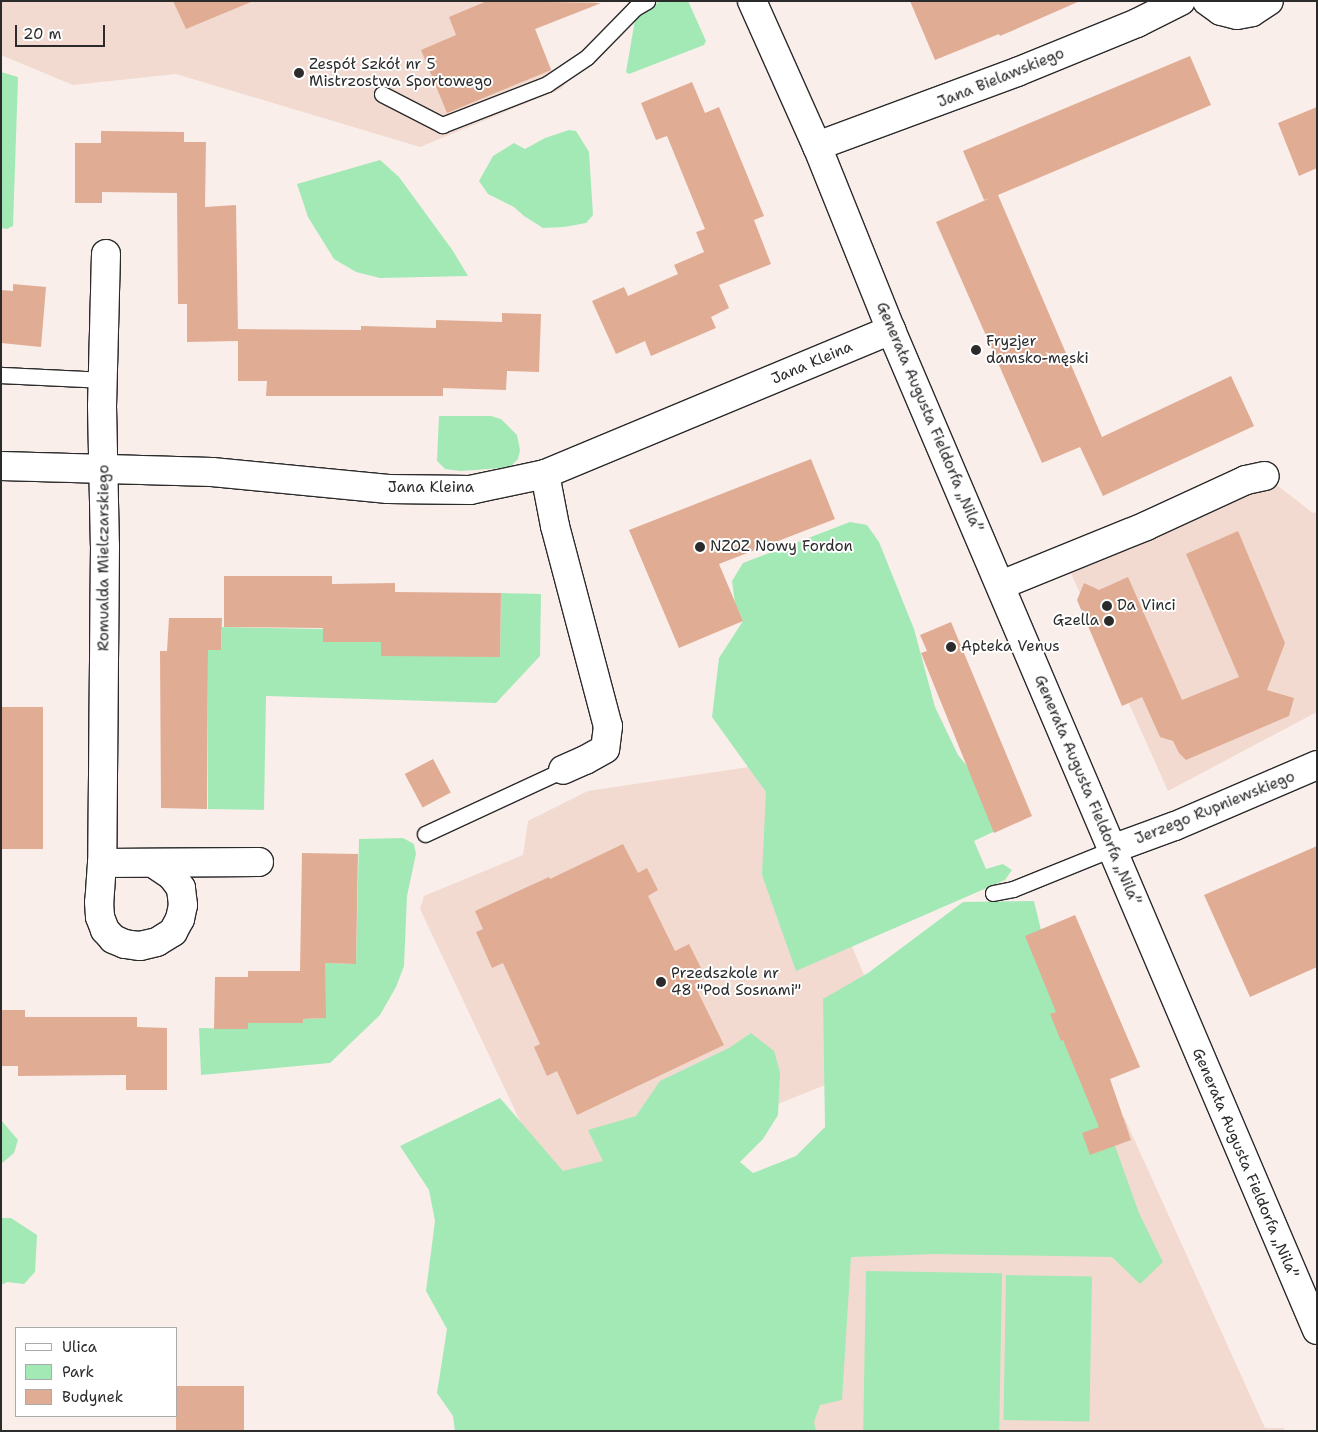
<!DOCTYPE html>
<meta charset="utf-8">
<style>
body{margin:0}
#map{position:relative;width:1318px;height:1432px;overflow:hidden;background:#f9eeea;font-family:"Shantell Sans",sans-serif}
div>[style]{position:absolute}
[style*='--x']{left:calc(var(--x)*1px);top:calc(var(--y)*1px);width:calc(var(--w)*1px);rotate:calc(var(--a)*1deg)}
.built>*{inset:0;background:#f2dad0}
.green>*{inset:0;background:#a3e9b6;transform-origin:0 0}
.building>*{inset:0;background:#e1ac94;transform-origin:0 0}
.roads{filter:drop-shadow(1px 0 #2b2b2b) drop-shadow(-1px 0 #2b2b2b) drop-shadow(0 1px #2b2b2b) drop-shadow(0 -1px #2b2b2b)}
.lane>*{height:15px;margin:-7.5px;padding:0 7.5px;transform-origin:7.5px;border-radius:7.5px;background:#fff}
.street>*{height:28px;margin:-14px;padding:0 14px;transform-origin:14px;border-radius:14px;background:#fff}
.dots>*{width:14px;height:14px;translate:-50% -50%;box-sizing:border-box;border:2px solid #fff;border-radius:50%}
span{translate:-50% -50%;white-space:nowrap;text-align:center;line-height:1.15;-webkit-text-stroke:4px #fff;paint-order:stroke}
.poi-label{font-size:15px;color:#2b2b2b}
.left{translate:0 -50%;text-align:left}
.right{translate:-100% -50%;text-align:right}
.street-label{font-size:15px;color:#2b2b2b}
.frame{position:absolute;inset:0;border:2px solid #2b2b2b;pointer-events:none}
.legend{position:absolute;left:15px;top:1327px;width:162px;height:90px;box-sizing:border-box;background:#fff;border:1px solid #aaa;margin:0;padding:6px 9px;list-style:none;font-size:15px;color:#2b2b2b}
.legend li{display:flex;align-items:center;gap:10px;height:25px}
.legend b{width:25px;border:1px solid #aaa}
.scale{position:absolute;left:15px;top:25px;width:90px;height:22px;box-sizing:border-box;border:2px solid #2b2b2b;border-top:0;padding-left:6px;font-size:15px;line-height:18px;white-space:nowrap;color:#2b2b2b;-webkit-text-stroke:4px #fff;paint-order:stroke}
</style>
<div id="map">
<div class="built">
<i style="clip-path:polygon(1px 1px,595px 1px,597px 5px,535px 29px,552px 71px,570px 78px,561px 89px,420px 147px,176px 74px,73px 85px,1px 55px)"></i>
<i style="clip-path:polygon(1265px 476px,1313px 513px,1317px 512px,1317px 712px,1168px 791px,1065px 560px)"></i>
<i style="clip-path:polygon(775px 763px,898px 1056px,554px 1193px,420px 909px,424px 896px,523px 855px,528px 821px,588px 791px)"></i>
<i style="clip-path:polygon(1124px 1117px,1265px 1428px,1284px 1428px,1284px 1431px,706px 1431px,709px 1290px,1013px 1156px)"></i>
</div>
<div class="green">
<i style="clip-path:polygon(660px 1px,688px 1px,706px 41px,704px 45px,629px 74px,626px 72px,635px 20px)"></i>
<i style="clip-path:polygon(1px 72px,18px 77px,13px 226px,7px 229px,1px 228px)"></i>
<i style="clip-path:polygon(569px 130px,576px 131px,589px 152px,593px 215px,586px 223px,564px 227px,543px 228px,524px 216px,514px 207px,488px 194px,479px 181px,493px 156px,514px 143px,525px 149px,545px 138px)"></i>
<i style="clip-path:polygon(380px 160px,399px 177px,453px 251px,468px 276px,380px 278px,356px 272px,334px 259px,308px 217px,297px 184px)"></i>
<i style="clip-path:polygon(439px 416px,491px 416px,501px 419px,517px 435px,520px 450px,518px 459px,511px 466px,501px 468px,461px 471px,445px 469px,437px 461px)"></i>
<i style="clip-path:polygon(850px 522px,867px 525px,879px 542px,914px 629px,935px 707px,958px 755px,979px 781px,995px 831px,974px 841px,986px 869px,1003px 864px,1012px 870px,1005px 880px,796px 971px,762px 875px,766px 792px,712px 717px,719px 658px,743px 621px,735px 603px,732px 581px,743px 563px)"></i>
<i style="clip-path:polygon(501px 593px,541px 594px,540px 656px,496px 703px,266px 696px,264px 810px,208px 809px,208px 650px,221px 650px,222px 627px,323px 629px,323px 642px,381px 642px,500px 657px)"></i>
<i style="clip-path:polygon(403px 838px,414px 844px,416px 854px,407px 896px,404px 966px,396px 987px,380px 1015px,330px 1063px,201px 1075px,199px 1028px,248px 1029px,248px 1023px,303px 1023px,303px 1019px,325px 1018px,325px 963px,356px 964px,359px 839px)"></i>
<i style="clip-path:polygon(1034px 901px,1061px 1013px,1095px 1090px,1139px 1213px,1163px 1262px,1140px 1284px,1112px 1257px,935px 1254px,851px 1257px,842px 1400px,820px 1405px,814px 1422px,816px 1431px,455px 1431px,453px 1416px,437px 1393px,447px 1329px,426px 1291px,435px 1221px,429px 1190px,400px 1146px,500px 1098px,563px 1171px,603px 1161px,588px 1130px,636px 1116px,660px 1081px,729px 1048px,751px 1033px,774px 1051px,780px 1072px,778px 1115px,763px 1139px,740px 1162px,753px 1173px,796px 1156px,825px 1127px,823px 999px,868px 973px,963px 902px)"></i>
<i style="clip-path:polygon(1px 1120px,18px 1140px,14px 1153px,1px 1164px)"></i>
<i style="clip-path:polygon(1px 1218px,11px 1218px,37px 1235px,35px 1272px,24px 1284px,7px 1282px,1px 1285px)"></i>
<i style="left:866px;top:1271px;width:136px;height:160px;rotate:1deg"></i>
<i style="left:1006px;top:1275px;width:86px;height:145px;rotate:1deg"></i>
</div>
<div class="building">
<i style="clip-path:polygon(173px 1px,251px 1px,251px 2px,186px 29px)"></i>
<i style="clip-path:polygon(487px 1px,601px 3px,535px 29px,551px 70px,447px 113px,421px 50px,456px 35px,449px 17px)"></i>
<i style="clip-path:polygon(910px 1px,1080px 1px,1000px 36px,999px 34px,935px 60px)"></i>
<i style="clip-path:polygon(1190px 56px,1211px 105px,998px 195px,1102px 437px,1231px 376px,1254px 426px,1103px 496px,1080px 447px,1042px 463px,936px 222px,990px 198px,984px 200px,963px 151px)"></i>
<i style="clip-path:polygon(692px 82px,705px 113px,719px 107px,764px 216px,754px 220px,771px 264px,719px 285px,729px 308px,711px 317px,716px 328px,651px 356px,645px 341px,616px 354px,592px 301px,624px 287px,628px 296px,678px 274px,674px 265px,704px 252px,696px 232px,705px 229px,667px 136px,656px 140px,641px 103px)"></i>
<i style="clip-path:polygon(1317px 107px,1317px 168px,1299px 176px,1278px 123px)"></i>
<i style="clip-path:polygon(101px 131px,184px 132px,184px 142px,206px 142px,205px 207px,236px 205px,238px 334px,238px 329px,361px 330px,361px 326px,436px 328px,436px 320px,502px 322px,502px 313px,541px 314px,539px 372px,507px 371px,506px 390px,443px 388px,443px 396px,266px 396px,267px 381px,238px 381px,238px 341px,187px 342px,187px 304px,178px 304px,177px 193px,102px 192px,102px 203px,75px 203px,75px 143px,101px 143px)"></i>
<i style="clip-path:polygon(13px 284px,46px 287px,41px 347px,1px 343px,1px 290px,13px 291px)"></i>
<i style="clip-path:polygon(811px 459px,835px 519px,719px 564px,743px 621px,679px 648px,629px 530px)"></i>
<i style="clip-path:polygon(1238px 531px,1285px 643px,1267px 690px,1294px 698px,1289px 716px,1186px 760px,1179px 753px,1173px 741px,1160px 737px,1142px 697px,1122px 706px,1077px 600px,1084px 583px,1099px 590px,1128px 577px,1182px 700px,1239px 677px,1186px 554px)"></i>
<i style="clip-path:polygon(224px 576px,332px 576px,332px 584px,395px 583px,395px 592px,501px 593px,500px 657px,381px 656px,381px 642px,323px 642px,323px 628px,224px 627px)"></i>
<i style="clip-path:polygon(169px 618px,222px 618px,221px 650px,208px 650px,207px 809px,161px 808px,160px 651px,167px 651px)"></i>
<i style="clip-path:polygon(951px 622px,1032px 816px,994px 833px,921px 653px,927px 651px,920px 635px)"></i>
<i style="left:1px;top:707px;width:42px;height:142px"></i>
<i style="left:433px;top:759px;width:38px;height:32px;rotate:62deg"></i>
<i style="clip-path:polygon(623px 844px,638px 873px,647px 868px,658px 890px,648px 896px,675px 951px,689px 944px,706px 978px,694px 984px,724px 1045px,577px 1115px,557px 1071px,547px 1076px,534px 1047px,540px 1044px,503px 963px,492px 968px,476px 932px,483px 929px,475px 911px,549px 877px,550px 879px)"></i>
<i style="clip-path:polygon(1317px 846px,1317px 967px,1250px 997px,1204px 895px)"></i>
<i style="clip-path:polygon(302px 853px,358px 854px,356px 964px,325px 963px,326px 1018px,303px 1019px,303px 1023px,248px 1023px,248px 1029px,214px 1029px,215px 977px,248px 977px,248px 971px,300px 971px)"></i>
<i style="clip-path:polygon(1075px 915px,1140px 1067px,1110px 1079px,1131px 1140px,1090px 1155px,1082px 1133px,1099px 1127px,1063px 1040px,1061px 1041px,1050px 1014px,1056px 1012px,1025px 936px)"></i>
<i style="clip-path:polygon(1px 1010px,25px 1010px,25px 1017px,137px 1017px,137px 1027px,167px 1028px,167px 1090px,126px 1090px,126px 1075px,18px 1076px,18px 1066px,1px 1066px)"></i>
<i style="left:244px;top:1386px;width:45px;height:68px;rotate:90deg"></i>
</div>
<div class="roads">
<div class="lane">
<i style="--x:382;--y:94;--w:68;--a:27.3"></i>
<i style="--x:442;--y:125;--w:113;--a:-21.3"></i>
<i style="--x:547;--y:84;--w:48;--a:-34"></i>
<i style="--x:587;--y:57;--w:69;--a:-45.6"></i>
<i style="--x:635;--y:8;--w:14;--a:-30"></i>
<i style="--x:1;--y:375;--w:102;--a:2.8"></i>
<i style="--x:425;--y:834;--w:152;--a:-24.9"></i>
<i style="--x:993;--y:893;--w:20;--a:-11"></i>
<i style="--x:1013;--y:889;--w:107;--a:-22"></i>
</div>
<div class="street">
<i style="--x:752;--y:1;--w:159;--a:65.9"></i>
<i style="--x:817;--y:146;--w:198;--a:68.1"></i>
<i style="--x:891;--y:330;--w:1087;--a:66.93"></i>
<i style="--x:1207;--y:1;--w:17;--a:36"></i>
<i style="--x:1221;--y:11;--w:16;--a:14"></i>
<i style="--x:1237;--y:15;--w:15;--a:-11"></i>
<i style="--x:1252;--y:12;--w:20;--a:-33"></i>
<i style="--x:817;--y:146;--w:213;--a:-20.3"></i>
<i style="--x:1017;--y:72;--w:130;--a:-22.2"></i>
<i style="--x:1137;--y:23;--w:49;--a:-26.6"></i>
<i style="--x:106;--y:254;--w:152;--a:91.5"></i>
<i style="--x:102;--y:406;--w:140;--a:88.8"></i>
<i style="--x:105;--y:546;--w:317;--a:90.5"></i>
<i style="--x:102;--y:863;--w:39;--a:94"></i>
<i style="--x:99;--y:902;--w:15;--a:86"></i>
<i style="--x:100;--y:917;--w:14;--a:69"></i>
<i style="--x:105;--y:930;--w:12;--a:48"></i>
<i style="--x:113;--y:939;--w:13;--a:23"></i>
<i style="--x:125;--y:944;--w:15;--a:8"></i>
<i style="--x:140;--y:946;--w:17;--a:-13"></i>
<i style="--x:157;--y:942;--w:19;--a:-32"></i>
<i style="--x:173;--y:932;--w:15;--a:-62"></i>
<i style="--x:180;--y:919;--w:14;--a:-78"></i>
<i style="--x:183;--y:905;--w:17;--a:-97"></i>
<i style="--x:181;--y:888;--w:15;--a:-127"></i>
<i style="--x:172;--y:876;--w:22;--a:-146"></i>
<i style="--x:1;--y:466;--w:211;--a:1.6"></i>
<i style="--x:212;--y:472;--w:177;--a:5.5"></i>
<i style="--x:388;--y:489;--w:82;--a:0.7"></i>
<i style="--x:470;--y:490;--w:77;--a:-12"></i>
<i style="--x:545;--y:474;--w:375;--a:-22.6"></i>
<i style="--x:545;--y:474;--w:53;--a:79.1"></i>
<i style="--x:555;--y:526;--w:207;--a:75.2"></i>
<i style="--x:608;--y:726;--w:23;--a:97"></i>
<i style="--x:605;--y:749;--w:23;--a:151"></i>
<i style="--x:585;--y:760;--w:24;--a:156"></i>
<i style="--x:1001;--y:585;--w:157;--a:-22.1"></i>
<i style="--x:1146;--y:526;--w:110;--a:-24.7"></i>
<i style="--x:1246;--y:480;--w:19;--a:-12"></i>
<i style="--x:1112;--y:849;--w:67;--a:-20.1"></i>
<i style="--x:1175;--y:826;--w:155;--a:-23.2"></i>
<i style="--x:102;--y:863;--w:157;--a:-0.4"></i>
</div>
</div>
<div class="dots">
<i style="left:299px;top:73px;background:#2b2b2b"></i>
<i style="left:976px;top:350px;background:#2b2b2b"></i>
<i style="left:700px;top:547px;background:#2b2b2b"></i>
<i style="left:1107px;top:606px;background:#2b2b2b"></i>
<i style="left:1109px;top:621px;background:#2b2b2b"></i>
<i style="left:951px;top:647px;background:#2b2b2b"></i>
<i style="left:661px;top:982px;background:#2b2b2b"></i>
</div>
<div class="poi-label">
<span class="left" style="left:309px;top:73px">Zespół Szkół nr 5<br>Mistrzostwa Sportowego</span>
<span class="left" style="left:986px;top:350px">Fryzjer<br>damsko-męski</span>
<span class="left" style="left:710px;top:547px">NZOZ Nowy Fordon</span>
<span class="left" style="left:1117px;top:606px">Da Vinci</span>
<span class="right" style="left:1099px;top:621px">Gzella</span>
<span class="left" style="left:961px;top:647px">Apteka Venus</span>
<span class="left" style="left:671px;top:982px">Przedszkole nr<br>48 "Pod Sosnami"</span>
</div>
<div class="street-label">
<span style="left:1001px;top:78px;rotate:-22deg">Jana Bielawskiego</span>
<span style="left:812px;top:363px;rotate:-23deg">Jana Kleina</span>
<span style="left:929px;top:417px;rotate:67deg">Generała Augusta Fieldorfa „Nila”</span>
<span style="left:431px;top:488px">Jana Kleina</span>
<span style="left:104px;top:558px;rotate:-90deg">Romualda Mielczarskiego</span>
<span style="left:1087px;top:790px;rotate:67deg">Generała Augusta Fieldorfa „Nila”</span>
<span style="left:1215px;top:808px;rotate:-22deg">Jerzego Rupniewskiego</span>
<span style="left:1245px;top:1163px;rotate:67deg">Generała Augusta Fieldorfa „Nila”</span>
</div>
<div class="frame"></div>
<ul class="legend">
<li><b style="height:6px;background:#fff"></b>Ulica</li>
<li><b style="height:14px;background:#a3e9b6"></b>Park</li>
<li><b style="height:14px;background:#e1ac94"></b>Budynek</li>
</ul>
<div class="scale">20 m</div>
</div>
